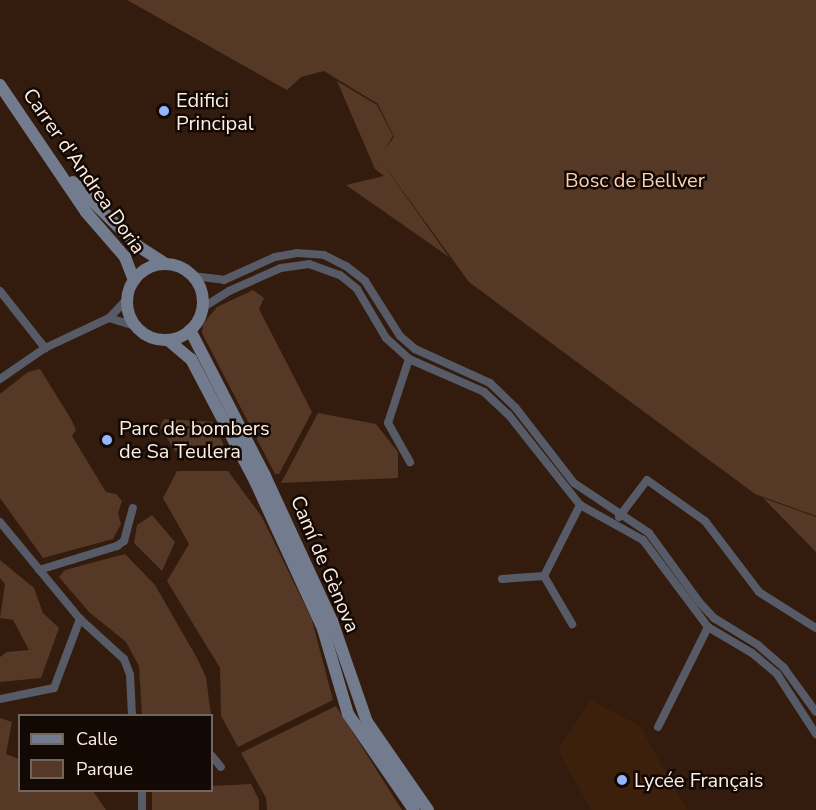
<!DOCTYPE html>
<meta charset="utf-8">
<style>
body{margin:0}
#map{position:relative;width:816px;height:810px;overflow:hidden;background:#331c0d;font-family:"Nunito Sans",sans-serif}
div>[style]{position:absolute}
[style*='--x']{left:calc(var(--x)*1px);top:calc(var(--y)*1px);width:calc(var(--w)*1px);rotate:calc(var(--a)*1deg)}
.built>*{inset:0;background:#3c200c}
.green>*{inset:0;background:#553825}
.street>*{height:8px;margin:-4px;padding:0 4px;transform-origin:4px;border-radius:4px;background:#565b67}
.secondary>*{height:12px;margin:-6px;padding:0 6px;transform-origin:6px;border-radius:6px;background:#737c8e}
.secondary>.ring{margin:-6px;padding:0;box-sizing:content-box;background:none;border:12px solid #737c8e;border-radius:50%}
.dots>*{width:16px;height:16px;translate:-50% -50%;box-sizing:border-box;border:3px solid #130904;border-radius:50%}
span{translate:-50% -50%;white-space:nowrap;text-align:center;line-height:1.15;-webkit-text-stroke:5px #130904;paint-order:stroke}
.poi-label{font-size:20px;color:#feeee4}
.left{translate:0 -50%;text-align:left}
.street-label{font-size:20px;color:#feeee4}
.park-label{font-size:20px;color:#fecfb2}
.legend{position:absolute;left:18px;top:714px;width:195px;height:78px;box-sizing:border-box;background:#130904;border:2px solid #71655e;margin:0;padding:8px 10px;list-style:none;font-size:18px;color:#feeee4}
.legend li{display:flex;align-items:center;gap:12px;height:30px}
.legend b{width:30px;border:2px solid #71655e}
</style>
<div id="map">
<div class="built">
<i style="clip-path:polygon(591px 700px,640px 726px,687px 810px,591px 810px,558px 750px)"></i>
</div>
<div class="green">
<i style="clip-path:polygon(127px 0,816px 0,816px 516px,755px 494px,469px 282px,378px 157px,449px 257px,346px 185px,384px 176px,375px 169px,337px 81px,377px 105px,393px 136px,384px 150px,394px 137px,378px 104px,324px 71px,301px 77px,287px 90px)"></i>
<i style="clip-path:polygon(253px 290px,264px 298px,259px 309px,312px 412px,279px 474px,275px 474px,202px 333px,203px 324px,217px 307px)"></i>
<i style="clip-path:polygon(40px 369px,71px 419px,76px 430px,72px 436px,106px 492px,116px 494px,122px 501px,118px 513px,121px 524px,113px 539px,43px 558px,0 498px,0 394px,28px 372px)"></i>
<i style="clip-path:polygon(318px 413px,376px 424px,398px 452px,398px 478px,281px 483px)"></i>
<i style="clip-path:polygon(164px 419px,214px 422px,224px 446px,220px 451px,175px 451px,160px 427px)"></i>
<i style="clip-path:polygon(177px 471px,228px 471px,262px 517px,312px 620px,333px 700px,238px 747px,221px 716px,220px 668px,167px 581px,189px 544px,163px 498px)"></i>
<i style="clip-path:polygon(763px 498px,816px 517px,816px 552px)"></i>
<i style="clip-path:polygon(152px 515px,175px 542px,162px 571px,134px 543px,137px 525px)"></i>
<i style="clip-path:polygon(125px 554px,155px 585px,197px 658px,206px 677px,211px 715px,142px 715px,139px 666px,126px 642px,89px 612px,59px 577px,65px 570px)"></i>
<i style="clip-path:polygon(0 560px,34px 588px,43px 613px,59px 628px,41px 678px,0 682px,0 657px,7px 652px,29px 650px,13px 620px,0 618px,5px 584px,0 578px)"></i>
<i style="clip-path:polygon(336px 706px,402px 810px,267px 810px,266px 798px,241px 753px)"></i>
<i style="clip-path:polygon(0 718px,12px 722px,6px 754px,19px 759px,20px 790px,93px 791px,106px 810px,0 810px)"></i>
<i style="clip-path:polygon(251px 784px,259px 800px,259px 810px,152px 810px,152px 791px,212px 790px,212px 786px)"></i>
</div>
<div class="street">
<i style="--x:193;--y:276;--w:31;--a:7"></i>
<i style="--x:224;--y:280;--w:56;--a:-24.3"></i>
<i style="--x:275;--y:257;--w:22;--a:-10"></i>
<i style="--x:297;--y:253;--w:27;--a:4"></i>
<i style="--x:324;--y:255;--w:25;--a:27"></i>
<i style="--x:346;--y:266;--w:24;--a:38"></i>
<i style="--x:365;--y:281;--w:65;--a:57.5"></i>
<i style="--x:400;--y:336;--w:20;--a:41"></i>
<i style="--x:415;--y:349;--w:82;--a:24.4"></i>
<i style="--x:490;--y:383;--w:35;--a:44"></i>
<i style="--x:515;--y:407;--w:96;--a:52.2"></i>
<i style="--x:574;--y:483;--w:90;--a:33.7"></i>
<i style="--x:649;--y:533;--w:87;--a:53.9"></i>
<i style="--x:700;--y:603;--w:21;--a:47"></i>
<i style="--x:714;--y:618;--w:52;--a:31.5"></i>
<i style="--x:758;--y:645;--w:35;--a:41"></i>
<i style="--x:784;--y:668;--w:54;--a:54"></i>
<i style="--x:0;--y:291;--w:73;--a:51.7"></i>
<i style="--x:127;--y:299;--w:26;--a:133"></i>
<i style="--x:109;--y:318;--w:28;--a:17"></i>
<i style="--x:202;--y:308;--w:32;--a:-32"></i>
<i style="--x:229;--y:291;--w:57;--a:-23.9"></i>
<i style="--x:281;--y:268;--w:28;--a:-8"></i>
<i style="--x:309;--y:264;--w:33;--a:20"></i>
<i style="--x:340;--y:275;--w:22;--a:39"></i>
<i style="--x:357;--y:289;--w:57;--a:59.4"></i>
<i style="--x:386;--y:338;--w:31;--a:42"></i>
<i style="--x:409;--y:359;--w:82;--a:23.7"></i>
<i style="--x:484;--y:392;--w:33;--a:43"></i>
<i style="--x:508;--y:414;--w:116;--a:51.6"></i>
<i style="--x:580;--y:505;--w:72;--a:29.1"></i>
<i style="--x:643;--y:540;--w:109;--a:53.2"></i>
<i style="--x:708;--y:627;--w:51;--a:30.6"></i>
<i style="--x:752;--y:653;--w:33;--a:40"></i>
<i style="--x:777;--y:674;--w:72;--a:57"></i>
<i style="--x:409;--y:359;--w:67;--a:108.2"></i>
<i style="--x:388;--y:423;--w:45;--a:60.6"></i>
<i style="--x:0;--y:379;--w:55;--a:-34.6"></i>
<i style="--x:45;--y:348;--w:71;--a:-25.1"></i>
<i style="--x:619;--y:517;--w:46;--a:-52.9"></i>
<i style="--x:647;--y:480;--w:71;--a:35.3"></i>
<i style="--x:705;--y:521;--w:89;--a:52.7"></i>
<i style="--x:759;--y:592;--w:67;--a:32.3"></i>
<i style="--x:0;--y:522;--w:126;--a:50.5"></i>
<i style="--x:80;--y:619;--w:59;--a:42.3"></i>
<i style="--x:124;--y:659;--w:17;--a:69"></i>
<i style="--x:130;--y:675;--w:41;--a:87.2"></i>
<i style="--x:39;--y:570;--w:82;--a:-17.1"></i>
<i style="--x:117;--y:546;--w:9;--a:-36"></i>
<i style="--x:124;--y:541;--w:34;--a:-75"></i>
<i style="--x:544;--y:576;--w:80;--a:-63.1"></i>
<i style="--x:502;--y:579;--w:42;--a:-4.1"></i>
<i style="--x:544;--y:576;--w:56;--a:59.7"></i>
<i style="--x:0;--y:699;--w:55;--a:-11.5"></i>
<i style="--x:54;--y:688;--w:74;--a:-69.4"></i>
<i style="--x:658;--y:727;--w:112;--a:-63.4"></i>
<i style="--x:212;--y:756;--w:14;--a:51"></i>
<i style="--x:142;--y:790;--w:20;--a:90"></i>
</div>
<div class="secondary">
<i style="--x:0;--y:85;--w:153;--a:55.9"></i>
<i style="--x:86;--y:212;--w:60;--a:49.1"></i>
<i style="--x:125;--y:257;--w:25;--a:69"></i>
<i style="--x:73;--y:182;--w:91;--a:44.6"></i>
<i style="--x:138;--y:246;--w:33;--a:33"></i>
<i class="ring" style="left:127px;top:264px;width:64px;height:64px"></i>
<i style="--x:190;--y:330;--w:164;--a:62.8"></i>
<i style="--x:265;--y:476;--w:160;--a:65.2"></i>
<i style="--x:332;--y:621;--w:107;--a:70.9"></i>
<i style="--x:367;--y:722;--w:107;--a:55.3"></i>
<i style="--x:168;--y:340;--w:30;--a:40"></i>
<i style="--x:191;--y:359;--w:138;--a:62.3"></i>
<i style="--x:255;--y:481;--w:163;--a:65.3"></i>
<i style="--x:323;--y:629;--w:89;--a:73.6"></i>
<i style="--x:348;--y:714;--w:116;--a:55.5"></i>
</div>
<div class="dots">
<i style="left:164px;top:111px;background:#95b6fd"></i>
<i style="left:107px;top:440px;background:#95b6fd"></i>
<i style="left:622px;top:780px;background:#95b6fd"></i>
</div>
<div class="poi-label">
<span class="left" style="left:176px;top:112px">Edifici<br>Principal</span>
<span class="left" style="left:119px;top:440px">Parc de bombers<br>de Sa Teulera</span>
<span class="left" style="left:634px;top:780px">Lycée Français</span>
</div>
<div class="street-label">
<span style="left:84px;top:171px;rotate:55deg">Carrer d'Andrea Doria</span>
<span style="left:325px;top:564px;rotate:67deg">Camí de Gènova</span>
</div>
<div class="park-label">
<span style="left:635px;top:180px">Bosc de Bellver</span>
</div>
<ul class="legend">
<li><b style="height:8px;background:#737c8e"></b>Calle</li>
<li><b style="height:16px;background:#553825"></b>Parque</li>
</ul>
</div>
